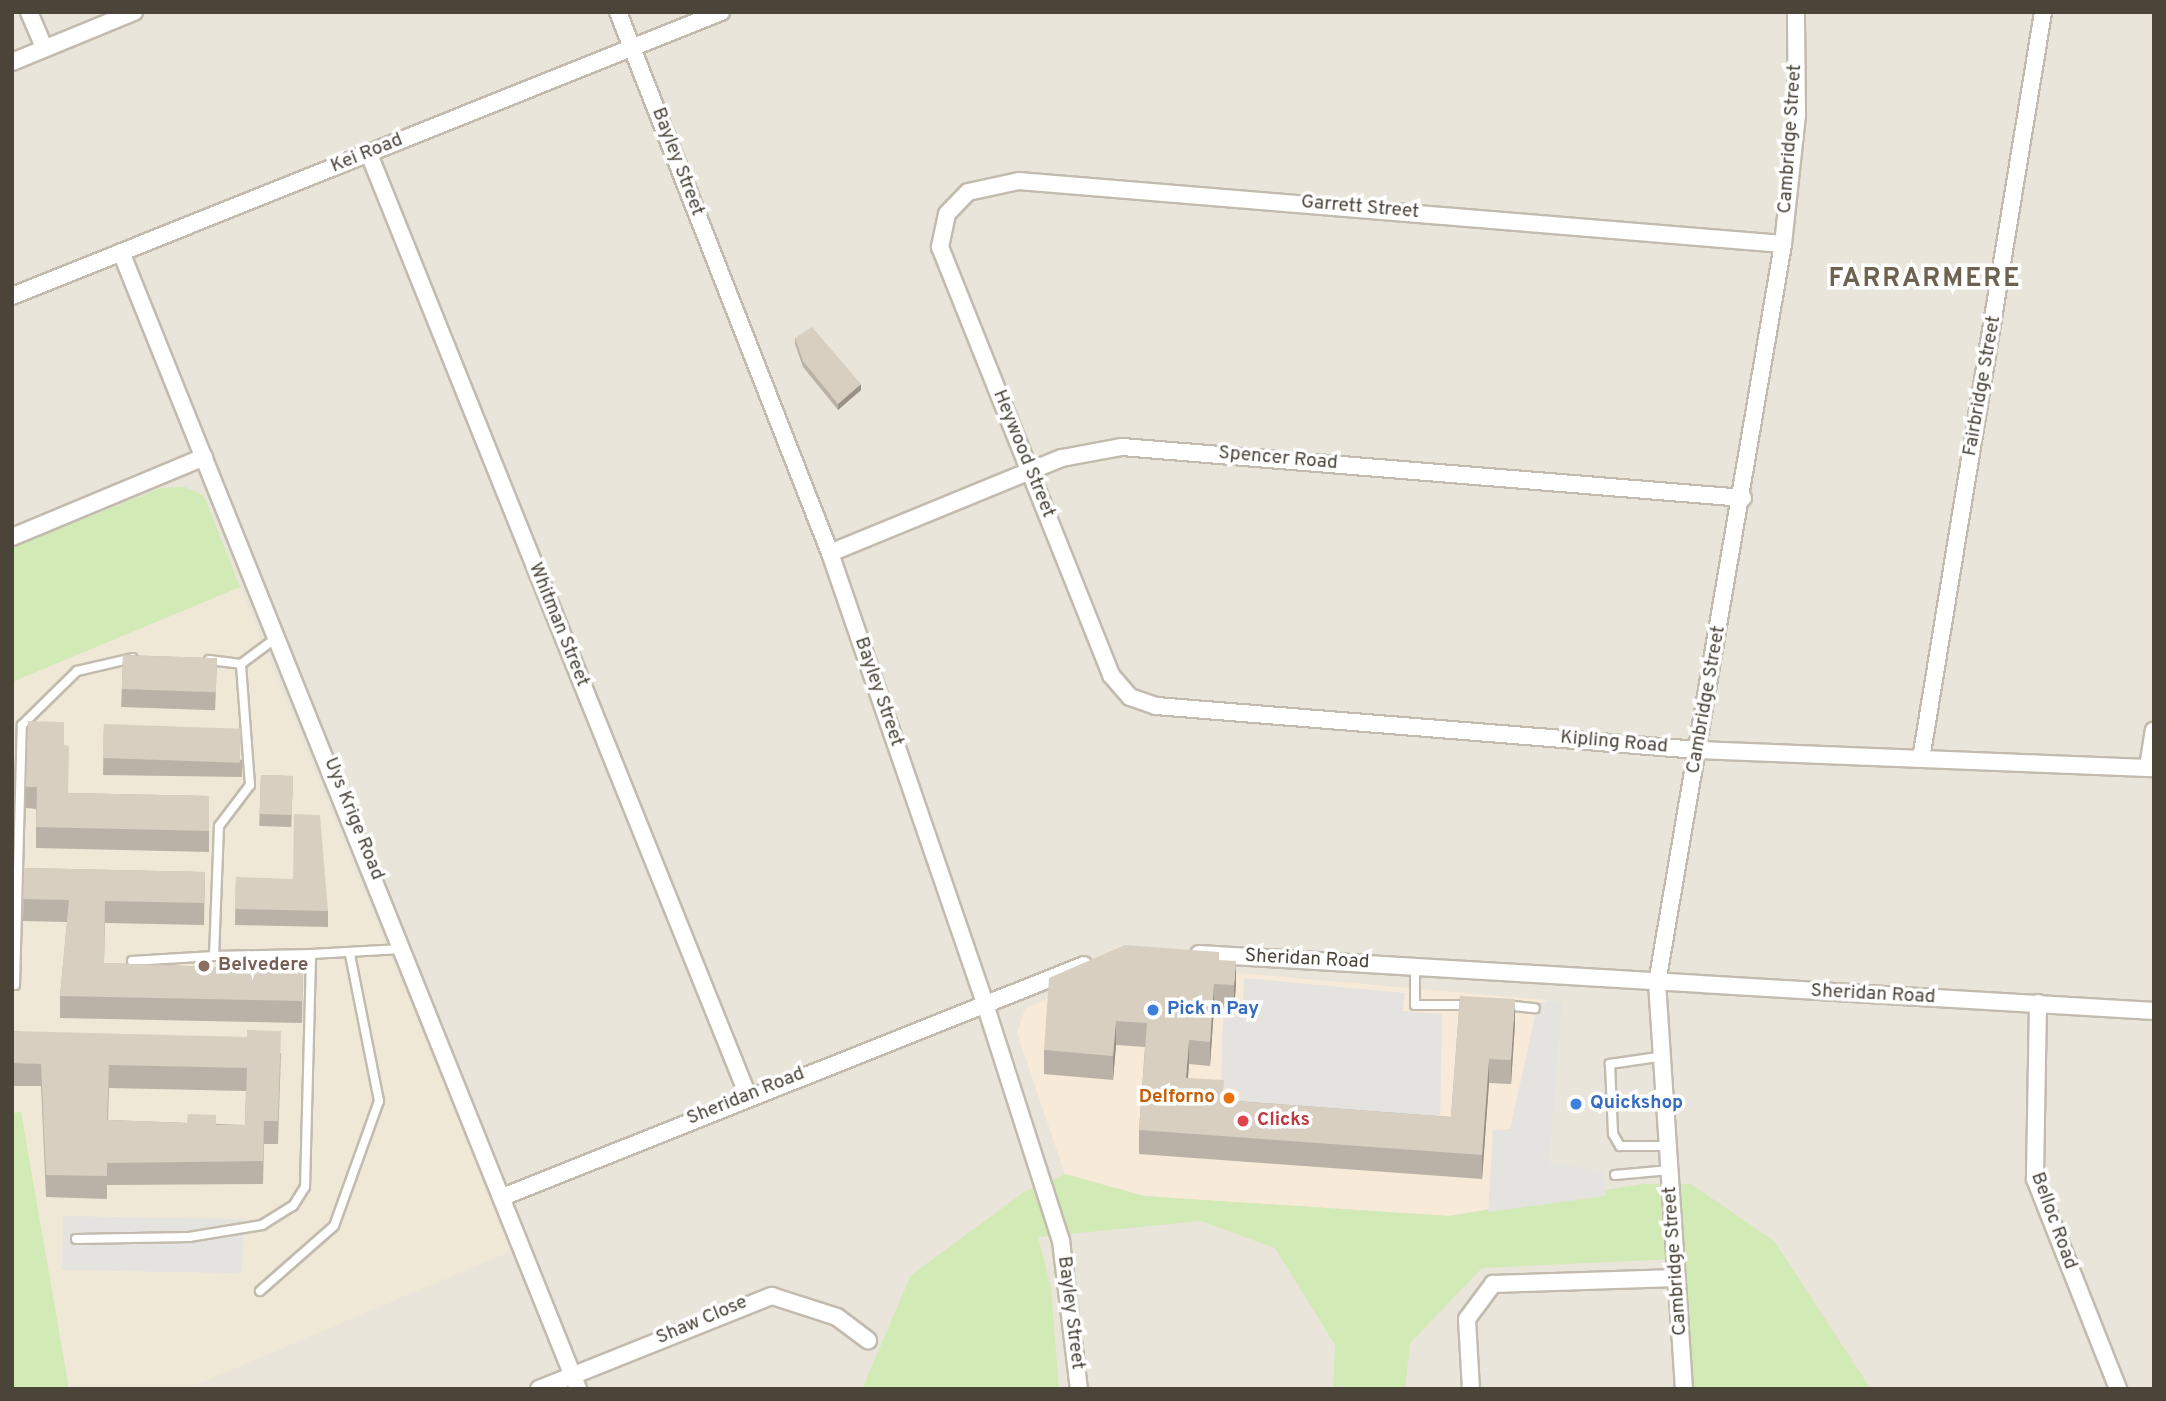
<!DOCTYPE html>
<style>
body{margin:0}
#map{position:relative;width:2166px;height:1401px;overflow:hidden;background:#f6f3ec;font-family:Overpass,sans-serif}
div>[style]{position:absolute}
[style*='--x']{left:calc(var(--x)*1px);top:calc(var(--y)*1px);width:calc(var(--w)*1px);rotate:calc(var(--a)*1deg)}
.residential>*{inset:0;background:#eae5da;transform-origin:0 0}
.commercial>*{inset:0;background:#f7ead8}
.education>*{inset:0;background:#efe8d6}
.green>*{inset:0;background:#d2eab5}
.parking>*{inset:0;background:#e5e3e0;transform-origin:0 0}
.roads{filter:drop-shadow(2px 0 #c2bbae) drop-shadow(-2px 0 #c2bbae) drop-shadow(0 2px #c2bbae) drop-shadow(0 -2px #c2bbae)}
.service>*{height:8px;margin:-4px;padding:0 4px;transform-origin:4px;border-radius:4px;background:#fff}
.minor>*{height:16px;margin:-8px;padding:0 8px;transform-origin:8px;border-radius:8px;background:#fff}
.wall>*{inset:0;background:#bab2a6;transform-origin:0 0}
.shaded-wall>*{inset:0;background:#979187}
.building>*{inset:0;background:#d8cfc1;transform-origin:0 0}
.dots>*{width:19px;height:19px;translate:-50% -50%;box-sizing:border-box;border:4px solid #fff;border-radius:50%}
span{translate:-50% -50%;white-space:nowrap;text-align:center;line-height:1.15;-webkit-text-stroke:7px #fff;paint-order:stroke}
.street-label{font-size:19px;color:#4b4439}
.education-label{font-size:19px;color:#785e54;font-weight:700}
.left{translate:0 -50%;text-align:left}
.shop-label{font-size:19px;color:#366cbe;font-weight:700}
.food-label{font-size:19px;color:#c56008;font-weight:700}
.right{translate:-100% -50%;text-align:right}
.health-label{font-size:19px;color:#be3a42;font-weight:700}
.district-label{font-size:26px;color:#6e6250;font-weight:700;letter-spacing:2px}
.frame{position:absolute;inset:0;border:14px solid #4b4439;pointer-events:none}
</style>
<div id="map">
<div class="residential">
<i style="left:12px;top:12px;width:2142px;height:1377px"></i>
</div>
<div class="commercial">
<i style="clip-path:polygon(1124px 963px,1545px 1000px,1542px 1201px,1449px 1216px,1144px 1196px,1065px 1174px,1017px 1033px,1025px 1009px)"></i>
</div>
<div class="education">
<i style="clip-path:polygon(240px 587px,511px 1251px,186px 1389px,12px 1389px,12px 681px)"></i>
</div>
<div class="green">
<i style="clip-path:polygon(185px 487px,204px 496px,240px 587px,12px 682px,12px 547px,161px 488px)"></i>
<i style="clip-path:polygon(21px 1112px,69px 1389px,12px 1389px,12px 1113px)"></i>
<i style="clip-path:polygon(1065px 1174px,1144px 1196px,1449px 1216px,1642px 1184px,1691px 1184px,1774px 1241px,1871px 1389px,1686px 1389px,1674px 1259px,1482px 1268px,1410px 1343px,1405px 1389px,1333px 1389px,1335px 1345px,1275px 1248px,1201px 1221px,1038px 1237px,1051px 1288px,1059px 1389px,862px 1389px,911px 1275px,1024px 1192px)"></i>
</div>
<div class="parking">
<i style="clip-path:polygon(1244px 978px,1405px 993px,1403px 1011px,1442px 1014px,1440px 1126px,1240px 1111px,1239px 1091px,1221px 1089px,1223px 1018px,1242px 1016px)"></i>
<i style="clip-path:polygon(1562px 1001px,1549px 1163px,1602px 1171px,1606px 1196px,1488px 1212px,1493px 1130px,1510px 1129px,1538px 1003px)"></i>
<i style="left:63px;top:1216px;width:180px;height:54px;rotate:1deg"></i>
</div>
<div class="roads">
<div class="service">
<i style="--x:209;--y:660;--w:32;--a:7"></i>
<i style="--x:311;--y:954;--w:91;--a:-3.1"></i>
<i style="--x:132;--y:961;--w:82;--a:-3.5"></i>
<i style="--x:1415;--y:966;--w:39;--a:90"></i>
<i style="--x:1415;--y:1005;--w:52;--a:0"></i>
<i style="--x:15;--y:985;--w:260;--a:-88.5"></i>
<i style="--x:22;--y:725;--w:77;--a:-44.5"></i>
<i style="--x:77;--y:671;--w:57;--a:-13.1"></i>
<i style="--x:1504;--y:1005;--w:31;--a:6"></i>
<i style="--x:1658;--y:1057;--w:49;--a:171.7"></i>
<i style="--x:1610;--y:1064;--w:70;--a:87.5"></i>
<i style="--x:1613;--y:1134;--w:14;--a:60"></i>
<i style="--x:1620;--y:1146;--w:48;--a:0"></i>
<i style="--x:1615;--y:1175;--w:55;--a:-5.2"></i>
<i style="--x:76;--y:1239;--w:113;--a:-1"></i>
<i style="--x:189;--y:1237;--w:74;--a:-9.3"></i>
<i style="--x:262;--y:1225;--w:36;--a:-32"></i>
<i style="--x:293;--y:1206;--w:22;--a:-58"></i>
<i style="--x:305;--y:1187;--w:233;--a:-88.5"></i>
<i style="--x:311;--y:954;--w:97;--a:178.8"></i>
<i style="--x:214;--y:956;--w:130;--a:-87.8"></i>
<i style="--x:219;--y:826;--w:51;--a:-52.9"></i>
<i style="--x:250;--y:785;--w:121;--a:-94.3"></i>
<i style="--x:241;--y:664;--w:44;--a:-36.6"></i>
<i style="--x:260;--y:1291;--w:98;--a:-41.3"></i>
<i style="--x:334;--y:1226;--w:133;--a:-70.2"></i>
<i style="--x:379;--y:1101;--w:150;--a:-101.2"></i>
</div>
<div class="minor">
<i style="--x:29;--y:12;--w:39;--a:67"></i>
<i style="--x:618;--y:12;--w:581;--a:68.6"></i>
<i style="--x:830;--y:553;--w:474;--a:71"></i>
<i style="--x:984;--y:1001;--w:252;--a:72.2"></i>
<i style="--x:1061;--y:1241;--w:149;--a:83.1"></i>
<i style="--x:12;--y:62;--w:132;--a:-22.3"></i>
<i style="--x:369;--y:154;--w:1015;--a:68.08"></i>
<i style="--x:1783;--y:244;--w:767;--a:-175.29"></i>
<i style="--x:1019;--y:181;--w:52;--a:167.8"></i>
<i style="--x:968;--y:192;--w:30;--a:134"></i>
<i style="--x:947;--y:214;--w:34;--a:102"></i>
<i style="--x:940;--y:247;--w:461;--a:68.2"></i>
<i style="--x:1111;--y:675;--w:29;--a:49"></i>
<i style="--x:1130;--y:697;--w:28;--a:19"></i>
<i style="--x:1156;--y:706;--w:544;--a:4.64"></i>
<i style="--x:1698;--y:750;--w:456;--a:2.3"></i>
<i style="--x:121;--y:252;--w:1225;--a:68.1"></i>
<i style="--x:12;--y:296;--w:764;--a:-21.83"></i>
<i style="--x:12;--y:537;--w:208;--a:-22.6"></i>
<i style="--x:830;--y:553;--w:251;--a:-22.3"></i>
<i style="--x:1062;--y:458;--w:61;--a:-10.4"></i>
<i style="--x:1122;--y:447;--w:623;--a:4.69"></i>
<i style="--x:1921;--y:759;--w:757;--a:-80.72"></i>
<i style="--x:2148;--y:767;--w:37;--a:-81"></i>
<i style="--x:1199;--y:954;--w:957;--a:3.42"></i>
<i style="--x:2038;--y:1003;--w:176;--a:91"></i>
<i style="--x:2035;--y:1179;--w:226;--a:68.4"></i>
<i style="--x:505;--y:1196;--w:623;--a:-21.75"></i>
<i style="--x:539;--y:1389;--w:251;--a:-21.8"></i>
<i style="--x:772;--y:1296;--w:68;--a:17.9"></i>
<i style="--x:837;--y:1317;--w:39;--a:37"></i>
<i style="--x:1471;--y:1389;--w:70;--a:-93.3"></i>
<i style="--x:1467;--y:1319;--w:44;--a:-53.4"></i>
<i style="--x:1493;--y:1284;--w:183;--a:-1.9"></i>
<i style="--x:1684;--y:1389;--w:407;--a:-93.8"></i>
<i style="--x:1657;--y:983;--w:750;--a:-80.32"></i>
<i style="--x:1783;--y:244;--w:130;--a:-83.8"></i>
<i style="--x:1797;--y:115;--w:103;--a:-90.6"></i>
</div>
</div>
<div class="wall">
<i style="clip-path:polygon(795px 338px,861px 390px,838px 410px,803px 367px,795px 344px)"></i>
<i style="left:123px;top:655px;width:94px;height:52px;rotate:2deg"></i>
<i style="clip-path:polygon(104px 724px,242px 760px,242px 777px,103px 775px)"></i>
<i style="clip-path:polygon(64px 746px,68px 793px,209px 796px,209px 852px,36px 848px,36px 809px,26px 808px,26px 787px)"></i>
<i style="left:261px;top:775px;width:32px;height:51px;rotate:2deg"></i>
<i style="clip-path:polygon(24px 868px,205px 872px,204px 925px,105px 923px,104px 963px,303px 970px,302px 1023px,60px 1018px,60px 996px,67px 922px,23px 921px)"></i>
<i style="clip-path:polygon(236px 877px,328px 911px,328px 927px,235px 925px)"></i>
<i style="clip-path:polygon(1219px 960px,1236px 985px,1234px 1009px,1214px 1008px,1210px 1066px,1189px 1064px,1188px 1078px,1224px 1100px,1451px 1117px,1460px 996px,1515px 1023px,1511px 1084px,1489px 1083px,1482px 1179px,1139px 1154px,1139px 1130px,1145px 1047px,1116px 1045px,1113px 1080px,1044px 1074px,1044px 1050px)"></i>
<i style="clip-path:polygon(evenodd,12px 1031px,281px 1053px,278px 1144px,264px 1144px,263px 1184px,107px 1185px,107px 1199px,46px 1197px,41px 1086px,12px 1086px,12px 1031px,109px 1088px,246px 1091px,245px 1125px,108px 1120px,109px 1088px)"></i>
</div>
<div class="shaded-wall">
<i style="clip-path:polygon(861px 384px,861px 390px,838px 410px,838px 404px)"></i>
<i style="clip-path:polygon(1236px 961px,1236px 985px,1234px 1009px,1234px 985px)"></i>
<i style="clip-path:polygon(1214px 984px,1214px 1008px,1210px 1066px,1210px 1042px)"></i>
<i style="clip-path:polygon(1515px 999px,1515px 1023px,1511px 1084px,1511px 1060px)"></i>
<i style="clip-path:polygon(1116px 1021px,1116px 1045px,1113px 1080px,1113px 1056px)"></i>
<i style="clip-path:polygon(1189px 1040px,1189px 1064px,1186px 1102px,1186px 1078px)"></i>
<i style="clip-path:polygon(1489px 1059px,1489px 1083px,1482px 1179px,1482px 1155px)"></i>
</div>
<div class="building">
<i style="clip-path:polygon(812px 327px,861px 384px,838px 404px,803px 361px,795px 338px)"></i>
<i style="left:123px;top:655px;width:94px;height:34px;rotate:2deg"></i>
<i style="left:12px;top:721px;width:1px;height:75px"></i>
<i style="clip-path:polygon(28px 721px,64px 722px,64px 745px,69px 746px,68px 793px,209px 796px,209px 831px,36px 827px,37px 787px,26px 787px)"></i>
<i style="left:104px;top:724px;width:137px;height:34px;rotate:2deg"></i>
<i style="left:261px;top:775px;width:32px;height:39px;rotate:2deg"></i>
<i style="clip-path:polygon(294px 814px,320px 815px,328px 911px,235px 909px,236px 877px,293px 879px)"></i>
<i style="clip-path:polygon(24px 868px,205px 872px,204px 903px,105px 901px,104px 963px,303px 970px,302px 1001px,60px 996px,69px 900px,23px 899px)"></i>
<i style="clip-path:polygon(1125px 945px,1219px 952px,1219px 960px,1236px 961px,1234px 985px,1214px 984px,1210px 1042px,1189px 1040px,1186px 1078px,1224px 1080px,1223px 1100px,1451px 1117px,1460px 996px,1515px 999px,1511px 1060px,1489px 1059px,1482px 1155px,1139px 1130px,1147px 1023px,1116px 1021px,1113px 1056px,1044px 1050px,1049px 978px)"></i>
<i style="clip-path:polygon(evenodd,247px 1030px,281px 1031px,278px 1121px,264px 1121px,263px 1161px,107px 1163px,107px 1176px,46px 1175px,41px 1064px,12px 1063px,12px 1031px,247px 1037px,247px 1030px,109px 1065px,247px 1068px,245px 1125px,216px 1125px,216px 1115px,188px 1114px,187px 1123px,107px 1120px,109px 1065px)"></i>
</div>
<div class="dots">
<i style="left:204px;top:966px;background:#8d6e63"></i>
<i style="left:1153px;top:1010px;background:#3f7fe0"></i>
<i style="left:1229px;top:1098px;background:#e8710a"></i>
<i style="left:1576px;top:1104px;background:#3f7fe0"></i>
<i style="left:1243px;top:1121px;background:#e0444e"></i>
</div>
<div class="street-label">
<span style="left:1791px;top:139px;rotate:-86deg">Cambridge Street</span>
<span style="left:367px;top:154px;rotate:-22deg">Kei Road</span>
<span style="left:677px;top:162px;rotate:69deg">Bayley Street</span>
<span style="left:1360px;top:208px;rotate:5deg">Garrett Street</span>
<span style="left:1983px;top:386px;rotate:-80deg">Fairbridge Street</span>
<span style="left:1023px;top:454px;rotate:68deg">Heywood Street</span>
<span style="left:1278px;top:459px;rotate:5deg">Spencer Road</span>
<span style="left:558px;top:625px;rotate:68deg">Whitman Street</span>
<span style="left:878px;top:692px;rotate:71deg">Bayley Street</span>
<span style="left:1707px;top:700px;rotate:-80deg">Cambridge Street</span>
<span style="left:1614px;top:743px;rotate:5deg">Kipling Road</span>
<span style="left:353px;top:819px;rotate:68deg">Uys Krige Road</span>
<span style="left:1307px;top:960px;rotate:3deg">Sheridan Road</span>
<span style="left:1873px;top:995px;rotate:3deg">Sheridan Road</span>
<span style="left:746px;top:1097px;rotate:-22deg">Sheridan Road</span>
<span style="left:2053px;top:1221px;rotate:70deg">Belloc Road</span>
<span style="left:1676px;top:1261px;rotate:-94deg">Cambridge Street</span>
<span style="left:1070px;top:1313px;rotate:83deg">Bayley Street</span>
<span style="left:702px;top:1321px;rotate:-23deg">Shaw Close</span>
</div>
<div class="education-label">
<span class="left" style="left:218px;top:966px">Belvedere</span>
</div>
<div class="shop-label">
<span class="left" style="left:1167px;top:1010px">Pick n Pay</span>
<span class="left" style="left:1590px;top:1104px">Quickshop</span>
</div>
<div class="food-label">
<span class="right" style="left:1215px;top:1098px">Delforno</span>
</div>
<div class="health-label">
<span class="left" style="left:1257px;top:1121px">Clicks</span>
</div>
<div class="district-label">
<span style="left:1925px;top:280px">FARRARMERE</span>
</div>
<div class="frame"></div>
</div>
